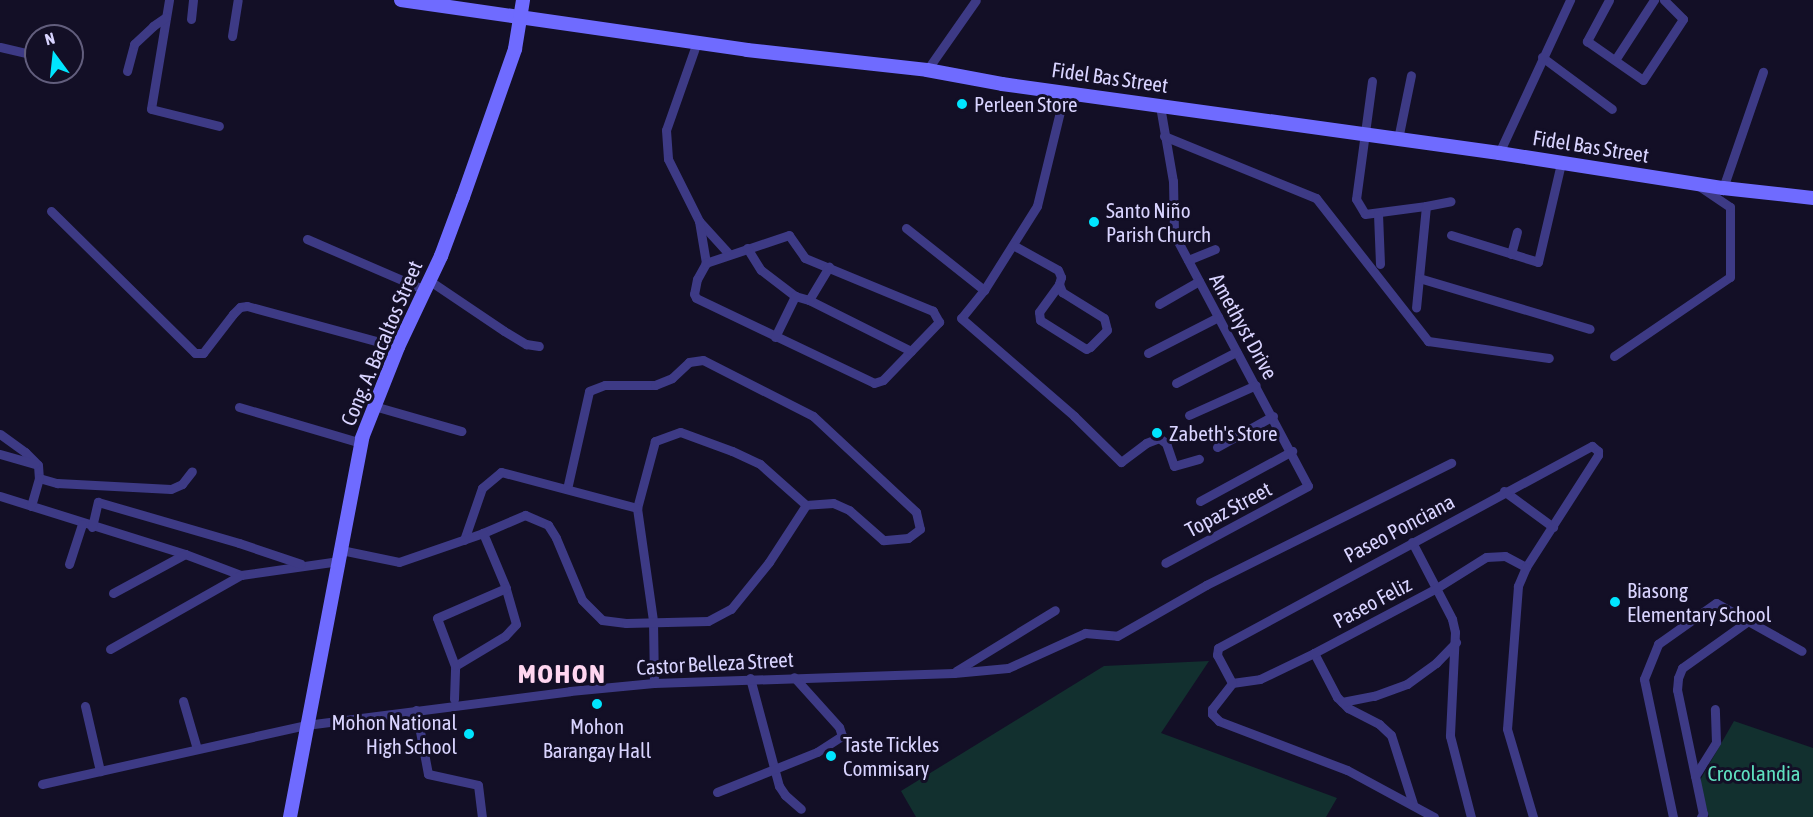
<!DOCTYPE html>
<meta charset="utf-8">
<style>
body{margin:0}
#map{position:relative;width:1813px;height:817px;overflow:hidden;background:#130f26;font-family:"Asap Condensed",sans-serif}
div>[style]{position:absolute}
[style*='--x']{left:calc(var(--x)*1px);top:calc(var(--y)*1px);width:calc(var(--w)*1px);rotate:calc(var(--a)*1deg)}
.green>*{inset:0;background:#12302f}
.street>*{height:9px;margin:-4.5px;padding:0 4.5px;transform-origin:4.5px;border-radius:4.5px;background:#3d3a85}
.secondary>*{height:14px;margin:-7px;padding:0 7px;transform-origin:7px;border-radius:7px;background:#6f6bff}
.dots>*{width:16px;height:16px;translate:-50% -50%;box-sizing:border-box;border:3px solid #130f26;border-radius:50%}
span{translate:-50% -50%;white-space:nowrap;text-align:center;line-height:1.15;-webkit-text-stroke:6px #130f26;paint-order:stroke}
.street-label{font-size:21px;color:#d9d4ff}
.poi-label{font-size:21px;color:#d9d4ff}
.left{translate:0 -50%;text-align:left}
.right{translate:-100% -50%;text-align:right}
.park-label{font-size:21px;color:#5fe0c0}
.district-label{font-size:27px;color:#ffd6f0;font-weight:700;letter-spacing:1.5px}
.north{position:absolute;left:24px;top:24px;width:60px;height:60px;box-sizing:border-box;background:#130f26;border:2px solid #625e7d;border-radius:50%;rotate:345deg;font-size:16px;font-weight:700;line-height:24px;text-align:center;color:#d9d4ff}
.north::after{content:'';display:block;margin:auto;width:21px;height:27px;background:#00e5ff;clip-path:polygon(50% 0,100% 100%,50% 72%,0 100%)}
</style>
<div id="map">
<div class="green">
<i style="clip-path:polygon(1209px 661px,1161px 733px,1337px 798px,1326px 817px,916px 817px,901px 791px,1104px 666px)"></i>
<i style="clip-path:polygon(1734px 721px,1813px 748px,1813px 817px,1709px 817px,1699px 782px)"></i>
</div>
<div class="street">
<i style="--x:169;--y:0;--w:110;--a:99.4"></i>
<i style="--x:151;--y:109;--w:70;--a:14"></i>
<i style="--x:1609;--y:0;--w:47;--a:118.2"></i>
<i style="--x:1587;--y:41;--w:68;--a:34.9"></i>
<i style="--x:1643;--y:80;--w:73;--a:-56.7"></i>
<i style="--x:1683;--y:19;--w:27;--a:-135"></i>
<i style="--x:191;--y:19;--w:19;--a:-84"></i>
<i style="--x:232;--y:36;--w:36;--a:-81"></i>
<i style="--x:697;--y:42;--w:93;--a:109.4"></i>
<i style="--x:666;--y:130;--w:29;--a:86"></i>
<i style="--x:668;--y:159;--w:69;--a:63.4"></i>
<i style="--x:699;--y:221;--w:45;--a:47.7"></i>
<i style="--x:0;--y:47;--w:37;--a:13"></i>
<i style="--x:1542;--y:57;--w:87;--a:36.6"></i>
<i style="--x:1615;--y:60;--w:72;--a:-57"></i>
<i style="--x:927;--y:70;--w:85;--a:-55"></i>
<i style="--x:127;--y:71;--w:28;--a:-75"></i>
<i style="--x:134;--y:44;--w:26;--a:-43"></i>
<i style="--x:153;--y:26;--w:16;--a:-35"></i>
<i style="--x:1372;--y:81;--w:119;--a:97.7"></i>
<i style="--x:1356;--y:199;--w:17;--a:59"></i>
<i style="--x:1365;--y:214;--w:62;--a:-7.5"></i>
<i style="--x:1426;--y:206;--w:102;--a:95.6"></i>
<i style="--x:1065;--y:91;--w:118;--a:103.7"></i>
<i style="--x:1037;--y:206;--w:99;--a:122.2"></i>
<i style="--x:984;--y:290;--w:36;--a:129"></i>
<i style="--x:961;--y:318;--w:150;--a:40.9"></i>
<i style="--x:1074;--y:416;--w:66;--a:44.4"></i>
<i style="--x:1121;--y:462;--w:31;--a:-37"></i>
<i style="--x:1146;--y:443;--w:14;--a:-21"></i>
<i style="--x:1159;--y:438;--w:9;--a:36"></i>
<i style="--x:1166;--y:443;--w:24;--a:71"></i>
<i style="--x:1174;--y:466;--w:26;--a:-16"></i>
<i style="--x:1160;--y:106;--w:76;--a:80.2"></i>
<i style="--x:1173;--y:181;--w:53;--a:88.9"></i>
<i style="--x:1174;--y:234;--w:285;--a:62"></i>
<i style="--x:1308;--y:486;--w:162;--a:151.7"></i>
<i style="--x:1164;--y:136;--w:164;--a:22.2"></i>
<i style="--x:1316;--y:198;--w:182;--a:51.9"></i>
<i style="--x:1428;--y:341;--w:122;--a:8"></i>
<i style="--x:1398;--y:139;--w:65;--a:-78.5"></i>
<i style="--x:1499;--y:153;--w:169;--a:-65.1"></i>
<i style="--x:1723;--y:188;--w:123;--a:-71"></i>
<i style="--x:1426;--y:206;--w:25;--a:-11"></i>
<i style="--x:51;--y:211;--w:202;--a:44.6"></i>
<i style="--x:195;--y:353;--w:8;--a:0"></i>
<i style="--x:203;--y:353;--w:49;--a:-52.4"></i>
<i style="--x:233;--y:314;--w:10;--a:-45"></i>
<i style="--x:240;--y:307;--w:7;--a:-8"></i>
<i style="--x:247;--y:306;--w:156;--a:15.2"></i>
<i style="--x:1378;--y:214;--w:50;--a:87.7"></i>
<i style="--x:699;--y:221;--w:43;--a:80.5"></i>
<i style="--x:706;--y:263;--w:18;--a:119"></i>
<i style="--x:697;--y:279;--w:15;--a:101"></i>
<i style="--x:694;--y:294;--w:4;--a:63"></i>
<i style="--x:696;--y:298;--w:197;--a:25.5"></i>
<i style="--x:874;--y:383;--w:9;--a:-18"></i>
<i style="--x:883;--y:380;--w:81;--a:-46"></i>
<i style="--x:939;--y:322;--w:13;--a:-119"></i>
<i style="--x:933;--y:311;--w:139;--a:-157.5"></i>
<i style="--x:805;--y:258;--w:28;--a:-125"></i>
<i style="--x:789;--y:235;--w:88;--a:161.4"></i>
<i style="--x:906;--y:228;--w:100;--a:38.5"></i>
<i style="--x:1451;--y:235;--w:91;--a:17.2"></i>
<i style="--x:1538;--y:262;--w:102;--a:-76.9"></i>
<i style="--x:307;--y:239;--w:129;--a:23.4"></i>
<i style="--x:1013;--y:245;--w:51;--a:29.1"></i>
<i style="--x:1058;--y:270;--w:8;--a:67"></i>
<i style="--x:1061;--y:277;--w:7;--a:106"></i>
<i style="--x:1059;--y:284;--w:9;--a:69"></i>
<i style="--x:1062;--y:292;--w:49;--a:31.8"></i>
<i style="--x:1104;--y:318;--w:12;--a:76"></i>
<i style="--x:1107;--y:330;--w:24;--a:135"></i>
<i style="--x:1090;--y:347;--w:4;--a:153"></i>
<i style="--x:1086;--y:349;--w:54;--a:-147.8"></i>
<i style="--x:1040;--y:320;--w:8;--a:-97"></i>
<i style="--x:1039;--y:312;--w:34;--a:-54"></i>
<i style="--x:747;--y:248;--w:26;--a:58"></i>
<i style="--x:761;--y:270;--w:43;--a:37.4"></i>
<i style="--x:795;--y:296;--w:15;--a:16"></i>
<i style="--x:809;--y:300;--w:114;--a:26.6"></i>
<i style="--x:1511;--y:254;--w:23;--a:-75"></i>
<i style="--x:1188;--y:260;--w:29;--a:-22"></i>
<i style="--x:1419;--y:278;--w:178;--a:16.6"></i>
<i style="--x:430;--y:281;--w:89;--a:34"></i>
<i style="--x:504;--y:331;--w:26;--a:31"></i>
<i style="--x:526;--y:344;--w:13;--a:9"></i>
<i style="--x:809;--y:300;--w:39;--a:-59"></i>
<i style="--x:1159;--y:304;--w:46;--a:-29.9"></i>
<i style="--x:775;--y:337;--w:46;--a:-64"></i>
<i style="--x:1148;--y:353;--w:79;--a:-27.2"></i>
<i style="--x:1614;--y:356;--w:140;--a:-34.3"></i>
<i style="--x:1730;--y:277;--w:70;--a:-90"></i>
<i style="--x:1730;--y:207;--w:41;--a:-145.9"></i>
<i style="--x:1176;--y:383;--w:68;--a:-27.3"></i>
<i style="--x:374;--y:406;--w:91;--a:16"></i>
<i style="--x:239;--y:407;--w:127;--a:16.4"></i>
<i style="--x:1189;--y:415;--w:73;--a:-24.1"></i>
<i style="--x:0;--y:434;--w:31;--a:36"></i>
<i style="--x:25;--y:452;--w:18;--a:45"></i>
<i style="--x:38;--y:465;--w:13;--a:86"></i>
<i style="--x:39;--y:478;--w:19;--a:16"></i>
<i style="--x:57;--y:483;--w:114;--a:3"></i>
<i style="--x:171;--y:489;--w:12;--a:-24"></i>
<i style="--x:182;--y:484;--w:16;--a:-52"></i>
<i style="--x:1217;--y:447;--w:64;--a:-29"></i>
<i style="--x:0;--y:454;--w:36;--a:16"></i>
<i style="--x:567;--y:489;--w:100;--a:-77.3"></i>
<i style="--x:589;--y:391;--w:17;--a:-21"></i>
<i style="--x:605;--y:385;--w:50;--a:0"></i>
<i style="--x:655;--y:385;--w:18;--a:-22"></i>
<i style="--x:672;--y:378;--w:23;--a:-43"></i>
<i style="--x:689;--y:362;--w:14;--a:-8"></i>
<i style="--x:703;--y:360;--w:123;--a:27"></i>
<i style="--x:813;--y:416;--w:141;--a:43"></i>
<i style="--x:916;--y:512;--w:17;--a:77"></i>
<i style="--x:920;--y:529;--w:15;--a:143"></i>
<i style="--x:908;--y:538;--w:25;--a:175"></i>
<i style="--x:883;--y:540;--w:45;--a:-138.6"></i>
<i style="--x:849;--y:510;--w:17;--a:-156"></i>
<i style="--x:833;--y:503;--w:27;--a:176"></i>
<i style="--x:806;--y:505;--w:62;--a:-138.3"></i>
<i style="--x:760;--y:464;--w:31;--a:-155"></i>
<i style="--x:732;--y:451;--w:55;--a:-159.9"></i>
<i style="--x:680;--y:432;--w:27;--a:160"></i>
<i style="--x:655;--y:441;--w:69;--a:105"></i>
<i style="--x:637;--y:508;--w:114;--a:81.9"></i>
<i style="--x:653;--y:621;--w:62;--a:89.1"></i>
<i style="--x:1504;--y:491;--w:61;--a:36.3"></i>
<i style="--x:0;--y:496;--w:194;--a:17.4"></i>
<i style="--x:185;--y:554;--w:60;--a:20.6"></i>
<i style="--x:241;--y:575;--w:99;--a:-8.1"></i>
<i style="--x:1200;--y:501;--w:105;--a:-28.5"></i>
<i style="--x:31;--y:506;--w:29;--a:-74"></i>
<i style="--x:92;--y:527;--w:26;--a:-77"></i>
<i style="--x:98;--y:502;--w:147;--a:16.2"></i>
<i style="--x:239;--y:543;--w:65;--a:18.7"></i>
<i style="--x:464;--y:540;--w:55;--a:-70.9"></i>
<i style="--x:482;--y:488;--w:25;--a:-40"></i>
<i style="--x:501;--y:472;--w:141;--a:14.8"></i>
<i style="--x:1412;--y:542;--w:87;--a:62.5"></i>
<i style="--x:1452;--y:619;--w:13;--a:77"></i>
<i style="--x:1455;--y:632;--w:104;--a:92.8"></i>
<i style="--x:1450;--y:736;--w:84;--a:75.5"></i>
<i style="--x:341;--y:550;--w:59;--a:11.7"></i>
<i style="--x:399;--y:562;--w:89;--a:-19"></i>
<i style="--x:483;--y:533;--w:46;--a:-23.2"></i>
<i style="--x:525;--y:515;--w:25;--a:23"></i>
<i style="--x:548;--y:525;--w:15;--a:58"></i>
<i style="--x:556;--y:538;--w:67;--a:67.2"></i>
<i style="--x:582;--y:600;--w:28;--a:45"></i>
<i style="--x:602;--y:620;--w:24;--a:7"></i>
<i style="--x:626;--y:623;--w:82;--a:-1.4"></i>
<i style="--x:708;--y:621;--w:26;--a:-28"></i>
<i style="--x:731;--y:609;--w:60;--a:-51"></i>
<i style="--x:769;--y:562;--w:68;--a:-57"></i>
<i style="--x:69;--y:564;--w:42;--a:-72"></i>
<i style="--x:113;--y:593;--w:82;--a:-28.4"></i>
<i style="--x:110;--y:649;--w:150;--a:-29.5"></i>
<i style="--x:1314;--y:653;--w:50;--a:62.4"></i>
<i style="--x:1337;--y:697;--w:16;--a:45"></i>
<i style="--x:1348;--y:708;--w:35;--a:27"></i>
<i style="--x:1379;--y:724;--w:16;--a:43"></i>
<i style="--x:1391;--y:735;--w:72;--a:72.3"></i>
<i style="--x:455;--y:666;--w:58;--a:-31"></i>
<i style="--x:505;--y:636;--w:16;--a:-47"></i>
<i style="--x:516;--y:624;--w:37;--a:-106"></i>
<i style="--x:506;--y:588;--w:60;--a:-112.7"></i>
<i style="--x:956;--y:671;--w:116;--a:-31.6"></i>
<i style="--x:750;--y:678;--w:112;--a:75"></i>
<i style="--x:779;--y:786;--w:11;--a:56"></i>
<i style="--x:785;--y:795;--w:21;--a:41"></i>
<i style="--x:1232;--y:683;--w:28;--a:-8"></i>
<i style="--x:1260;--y:679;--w:60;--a:-25.7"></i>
<i style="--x:1314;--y:653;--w:137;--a:-27.9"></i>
<i style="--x:1435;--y:589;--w:60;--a:-32.1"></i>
<i style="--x:1486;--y:557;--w:19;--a:-3"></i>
<i style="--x:1505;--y:556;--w:24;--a:28"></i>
<i style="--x:454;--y:699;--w:33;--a:-88"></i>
<i style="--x:455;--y:666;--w:51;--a:-110.6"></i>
<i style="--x:437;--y:618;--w:75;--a:-23.5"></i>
<i style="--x:183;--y:701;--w:50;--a:73.7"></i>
<i style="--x:1342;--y:702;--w:33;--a:-11"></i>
<i style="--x:1374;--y:696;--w:35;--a:-20"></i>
<i style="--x:1407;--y:684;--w:36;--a:-36"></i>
<i style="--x:1436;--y:663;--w:29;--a:-46"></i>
<i style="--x:85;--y:706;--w:67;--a:77"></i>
<i style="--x:416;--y:710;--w:65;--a:79.4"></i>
<i style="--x:428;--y:774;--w:51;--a:12.4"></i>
<i style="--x:478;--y:785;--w:32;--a:83"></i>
<i style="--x:1695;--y:776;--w:40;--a:-58"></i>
<i style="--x:1716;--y:742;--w:33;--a:-92"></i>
<i style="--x:42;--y:784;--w:271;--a:-12.6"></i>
<i style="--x:306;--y:725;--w:266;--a:-7.3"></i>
<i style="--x:570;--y:691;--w:84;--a:-5.4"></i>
<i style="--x:654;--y:683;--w:300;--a:-1.9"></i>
<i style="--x:954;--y:673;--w:54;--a:-5.3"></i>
<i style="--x:1008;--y:668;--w:85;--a:-24.4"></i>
<i style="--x:1085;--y:633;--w:32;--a:5"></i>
<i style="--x:1117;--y:636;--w:103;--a:-29.8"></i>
<i style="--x:1206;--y:585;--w:274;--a:-26.5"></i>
<i style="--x:717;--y:792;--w:108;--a:-21.8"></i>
<i style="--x:817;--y:752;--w:30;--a:-33"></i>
<i style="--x:842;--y:736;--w:9;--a:-108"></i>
<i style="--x:839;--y:727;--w:67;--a:-132"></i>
<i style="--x:1434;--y:817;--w:99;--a:-151.6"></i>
<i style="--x:1347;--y:770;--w:137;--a:-159.1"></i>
<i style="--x:1219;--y:721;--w:10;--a:-135"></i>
<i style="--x:1212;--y:714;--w:5;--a:-90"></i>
<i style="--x:1212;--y:709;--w:33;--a:-52"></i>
<i style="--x:1232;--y:683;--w:32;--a:-118"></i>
<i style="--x:1217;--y:655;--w:7;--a:-82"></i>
<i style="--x:1218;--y:648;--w:425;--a:-28.4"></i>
<i style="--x:1592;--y:446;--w:8;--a:40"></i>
<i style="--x:1598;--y:451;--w:4;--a:90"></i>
<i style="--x:1598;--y:455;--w:133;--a:122.7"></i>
<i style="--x:1526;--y:567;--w:21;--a:113"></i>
<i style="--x:1518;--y:586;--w:143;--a:94.4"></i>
<i style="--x:1507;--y:729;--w:92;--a:73.5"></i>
<i style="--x:1673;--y:817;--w:141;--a:-101.9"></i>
<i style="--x:1644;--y:679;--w:38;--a:-68"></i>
<i style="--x:1658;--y:644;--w:71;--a:-35.3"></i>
<i style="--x:1716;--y:603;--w:98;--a:29.2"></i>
<i style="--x:1701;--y:817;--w:4;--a:-56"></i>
<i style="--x:1703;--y:814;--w:127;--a:-101.8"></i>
<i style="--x:1677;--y:690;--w:12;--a:-85"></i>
<i style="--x:1678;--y:678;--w:11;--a:-68"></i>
<i style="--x:1682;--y:668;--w:81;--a:-35.5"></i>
</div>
<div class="secondary">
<i style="--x:401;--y:0;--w:350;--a:8.2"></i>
<i style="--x:747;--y:50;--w:181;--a:6.3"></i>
<i style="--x:927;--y:70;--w:76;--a:10.6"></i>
<i style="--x:1002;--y:84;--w:502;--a:7.9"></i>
<i style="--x:1499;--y:153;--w:227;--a:8.9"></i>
<i style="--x:1723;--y:188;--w:91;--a:6.3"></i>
<i style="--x:290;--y:817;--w:386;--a:-79.2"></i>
<i style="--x:362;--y:438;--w:98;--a:-68.4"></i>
<i style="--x:398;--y:347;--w:101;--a:-64.7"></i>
<i style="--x:441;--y:256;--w:63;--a:-69.6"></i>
<i style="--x:463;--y:197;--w:157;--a:-70.6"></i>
<i style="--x:515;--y:49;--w:50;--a:-80.7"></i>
</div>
<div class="dots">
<i style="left:962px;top:104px;background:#00e5ff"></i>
<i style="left:1094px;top:222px;background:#00e5ff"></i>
<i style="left:1157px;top:433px;background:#00e5ff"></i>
<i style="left:1615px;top:602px;background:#00e5ff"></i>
<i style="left:597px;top:704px;background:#00e5ff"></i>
<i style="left:469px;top:734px;background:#00e5ff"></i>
<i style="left:831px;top:756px;background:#00e5ff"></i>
</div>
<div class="street-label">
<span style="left:1110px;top:77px;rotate:8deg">Fidel Bas Street</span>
<span style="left:1591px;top:146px;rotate:9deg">Fidel Bas Street</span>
<span style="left:1244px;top:326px;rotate:61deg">Amethyst Drive</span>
<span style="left:381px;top:343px;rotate:-67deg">Cong. A. Bacaltos Street</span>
<span style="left:1228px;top:509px;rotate:-28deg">Topaz Street</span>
<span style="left:1399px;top:528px;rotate:-28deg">Paseo Ponciana</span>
<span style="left:1372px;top:602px;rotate:-28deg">Paseo Feliz</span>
<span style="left:715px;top:663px;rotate:-3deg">Castor Belleza Street</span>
</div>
<div class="poi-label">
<span class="left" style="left:974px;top:104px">Perleen Store</span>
<span class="left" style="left:1106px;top:222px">Santo Niño<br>Parish Church</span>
<span class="left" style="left:1169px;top:433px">Zabeth's Store</span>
<span class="left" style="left:1627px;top:602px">Biasong<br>Elementary School</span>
<span class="right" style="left:457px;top:734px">Mohon National<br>High School</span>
<span style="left:597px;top:738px">Mohon<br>Barangay Hall</span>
<span class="left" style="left:843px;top:756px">Taste Tickles<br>Commisary</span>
</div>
<div class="park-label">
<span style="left:1754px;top:773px">Crocolandia</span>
</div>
<div class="district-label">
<span style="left:562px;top:674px">MOHON</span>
</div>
<div class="north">N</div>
</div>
